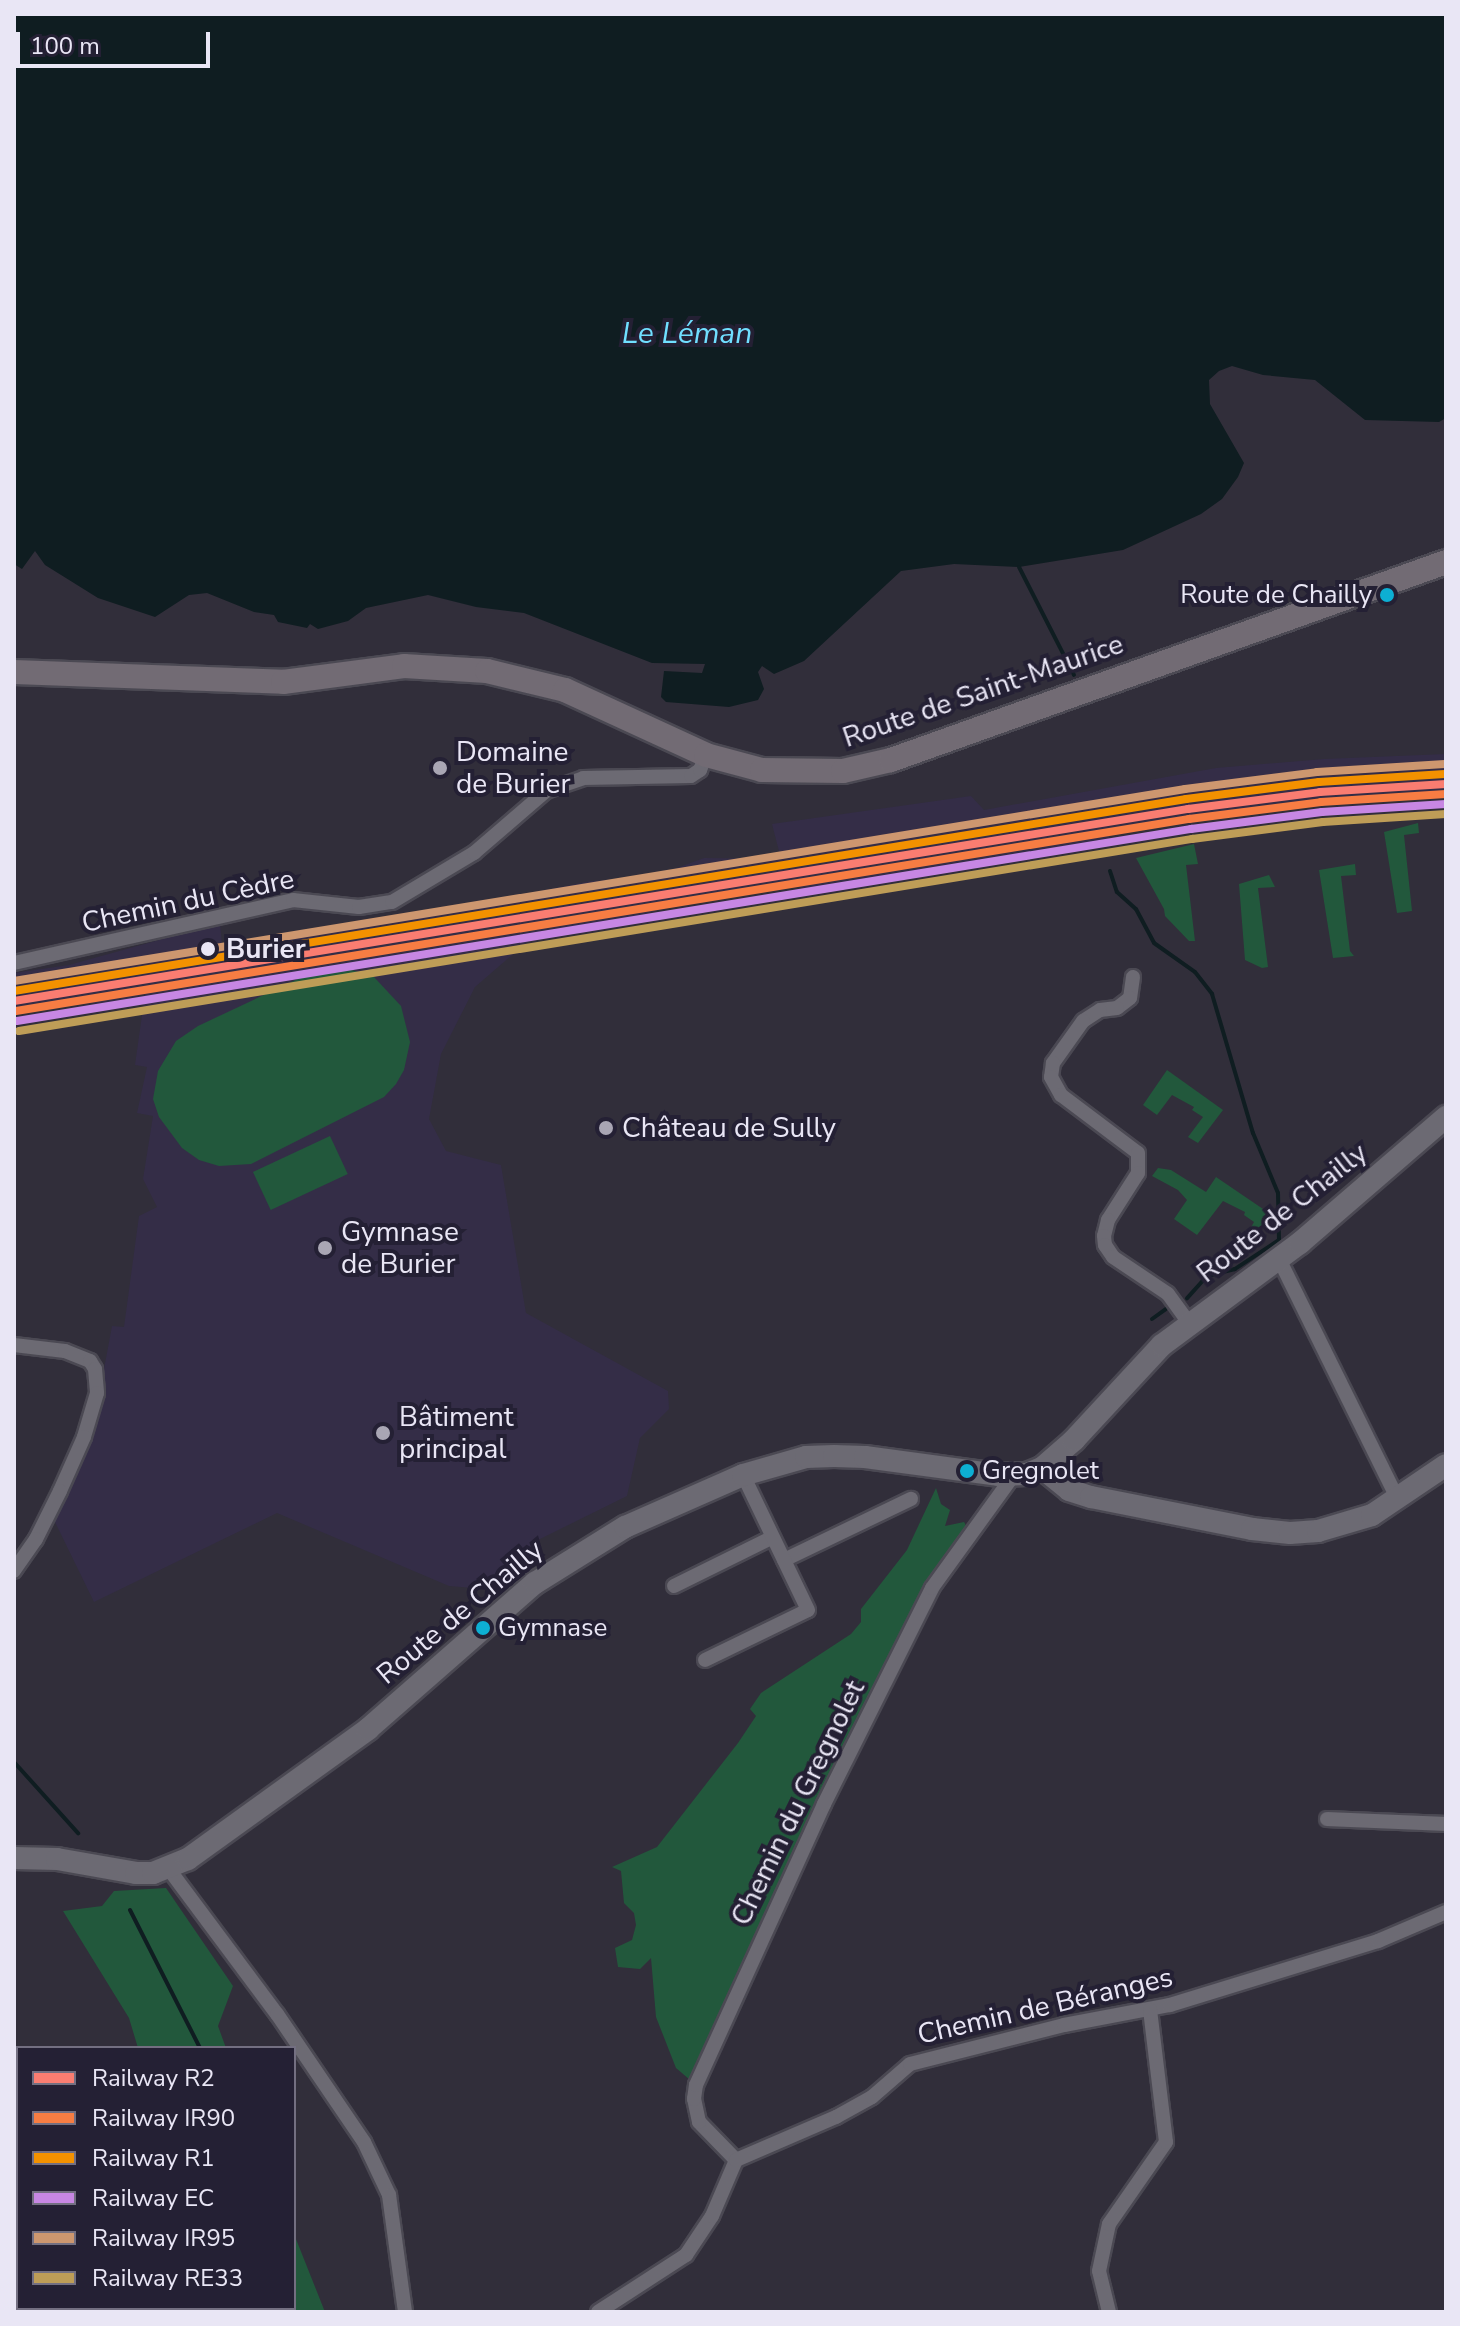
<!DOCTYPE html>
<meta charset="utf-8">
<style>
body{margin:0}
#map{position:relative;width:1460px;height:2326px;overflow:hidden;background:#312e3a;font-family:"Nunito Sans",sans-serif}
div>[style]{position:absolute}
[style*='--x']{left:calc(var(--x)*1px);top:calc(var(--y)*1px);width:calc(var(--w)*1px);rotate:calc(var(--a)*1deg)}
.built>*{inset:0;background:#342d47}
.green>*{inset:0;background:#22583c;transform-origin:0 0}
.water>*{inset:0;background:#0f1d21}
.stream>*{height:4px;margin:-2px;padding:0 2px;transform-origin:2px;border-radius:2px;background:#0f1d21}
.roads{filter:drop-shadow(2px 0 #4b4953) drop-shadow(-2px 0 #4b4953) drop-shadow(0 2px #4b4953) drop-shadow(0 -2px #4b4953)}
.street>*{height:14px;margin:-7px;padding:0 7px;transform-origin:7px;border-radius:7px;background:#6c6a73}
.secondary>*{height:22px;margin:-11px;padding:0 11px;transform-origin:11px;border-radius:11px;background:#6c6a73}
.primary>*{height:24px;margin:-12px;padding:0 12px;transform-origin:12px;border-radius:12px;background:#726b74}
.rail-1>*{height:8px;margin:-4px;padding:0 4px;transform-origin:4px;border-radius:4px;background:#fa7d71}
.rail-2>*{height:8px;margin:-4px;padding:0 4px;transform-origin:4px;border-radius:4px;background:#f77d43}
.rail-3>*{height:8px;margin:-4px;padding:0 4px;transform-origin:4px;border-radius:4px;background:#f39100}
.rail-4>*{height:8px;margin:-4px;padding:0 4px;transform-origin:4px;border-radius:4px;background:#c787e3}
.rail-5>*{height:8px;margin:-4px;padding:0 4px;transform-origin:4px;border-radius:4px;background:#cd976f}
.rail-6>*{height:8px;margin:-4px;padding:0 4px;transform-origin:4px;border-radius:4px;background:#be9d57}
.dots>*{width:22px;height:22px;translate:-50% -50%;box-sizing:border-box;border:4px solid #242034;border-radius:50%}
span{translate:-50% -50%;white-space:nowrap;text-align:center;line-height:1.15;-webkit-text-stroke:8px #242034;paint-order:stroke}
.bus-label{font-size:26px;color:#e9e6f5}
.right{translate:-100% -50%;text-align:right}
.left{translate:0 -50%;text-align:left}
.street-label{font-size:28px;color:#e9e6f5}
.poi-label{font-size:28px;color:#e9e6f5}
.stop-label{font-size:28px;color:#e9e6f5;font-weight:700}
.water-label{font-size:30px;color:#70dfff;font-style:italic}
.frame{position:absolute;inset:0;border:16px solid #e9e6f5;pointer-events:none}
.legend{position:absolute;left:16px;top:2046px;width:280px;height:264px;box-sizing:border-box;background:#242034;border:2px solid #736f81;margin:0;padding:10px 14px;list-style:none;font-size:24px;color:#e9e6f5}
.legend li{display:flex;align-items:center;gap:16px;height:40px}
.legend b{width:40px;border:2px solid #736f81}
.scale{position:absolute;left:16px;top:32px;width:194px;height:36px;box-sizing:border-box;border:4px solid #e9e6f5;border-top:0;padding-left:10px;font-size:24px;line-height:28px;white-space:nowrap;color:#e9e6f5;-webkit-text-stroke:6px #242034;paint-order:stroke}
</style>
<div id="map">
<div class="built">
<i style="clip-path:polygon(1446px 754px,1446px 793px,1344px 797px,1181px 818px,1109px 830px,1109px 842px,803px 892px,798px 883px,700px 899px,625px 919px,540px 931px,475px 987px,441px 1054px,429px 1119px,446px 1151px,501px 1165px,526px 1313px,668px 1391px,669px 1409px,640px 1438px,627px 1496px,532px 1543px,536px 1552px,473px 1588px,449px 1586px,277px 1513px,94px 1602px,54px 1520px,101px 1385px,112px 1326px,124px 1327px,139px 1216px,157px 1207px,143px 1179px,153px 1116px,137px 1113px,147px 1067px,135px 1065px,145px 994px,112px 1003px,58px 1004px,14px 1015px,14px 973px,69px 965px,220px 923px,222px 944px,396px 920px,591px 881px,652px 877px,704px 858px,781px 859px,772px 824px,971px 796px,984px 810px,1216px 768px,1324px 759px)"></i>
</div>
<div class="green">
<i style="clip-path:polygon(1418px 823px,1419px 833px,1404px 835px,1412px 911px,1397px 913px,1384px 832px)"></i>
<i style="clip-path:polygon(1194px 844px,1198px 864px,1186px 865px,1195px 941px,1189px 941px,1165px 916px,1164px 909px,1136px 858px)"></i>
<i style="clip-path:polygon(1355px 864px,1356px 875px,1341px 876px,1350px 951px,1354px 956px,1333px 958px,1319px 870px)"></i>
<i style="clip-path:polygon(1269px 875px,1275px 887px,1258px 888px,1268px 967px,1262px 968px,1245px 960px,1239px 884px)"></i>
<i style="clip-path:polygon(339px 966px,374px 977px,401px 1006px,410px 1042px,404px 1070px,396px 1084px,384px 1097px,251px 1164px,219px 1166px,199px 1160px,182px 1148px,159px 1117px,153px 1099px,158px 1071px,176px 1041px,198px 1026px,321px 968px)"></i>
<i style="clip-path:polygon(1167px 1070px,1223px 1110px,1198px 1143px,1188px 1137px,1203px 1117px,1192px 1110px,1194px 1107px,1172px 1095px,1157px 1115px,1143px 1105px)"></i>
<i style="left:330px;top:1136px;width:42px;height:85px;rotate:65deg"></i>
<i style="clip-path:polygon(1158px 1168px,1171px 1170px,1206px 1192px,1216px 1177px,1266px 1211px,1268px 1221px,1243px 1242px,1254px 1222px,1244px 1215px,1245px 1212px,1223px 1201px,1197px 1235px,1174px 1219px,1187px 1200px,1178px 1190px,1152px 1176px)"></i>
<i style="clip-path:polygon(936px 1488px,941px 1504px,950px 1510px,945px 1526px,964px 1522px,968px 1529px,929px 1584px,696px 2085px,676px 2068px,656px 2017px,651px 1958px,640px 1969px,618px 1967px,615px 1948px,632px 1940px,636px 1925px,634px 1913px,624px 1903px,621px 1871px,612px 1867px,657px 1847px,664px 1838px,738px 1743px,756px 1716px,750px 1709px,761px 1693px,851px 1634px,861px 1622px,861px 1609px,907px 1550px)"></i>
<i style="clip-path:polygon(166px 1888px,233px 1986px,218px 2026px,226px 2048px,138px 2048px,129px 2018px,63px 1911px,102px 1906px,114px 1891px)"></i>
<i style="clip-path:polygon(294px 2234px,325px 2312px,156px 2312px,159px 2308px,294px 2308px)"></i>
</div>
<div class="water">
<i style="clip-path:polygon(14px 14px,1446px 14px,1446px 418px,1439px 422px,1365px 420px,1315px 380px,1263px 375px,1232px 366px,1219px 371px,1209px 380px,1210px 404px,1244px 463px,1238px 477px,1222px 499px,1201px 514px,1123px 550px,1019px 567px,954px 564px,901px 571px,804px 661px,774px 674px,762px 666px,758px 672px,764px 689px,758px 700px,729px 707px,666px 702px,661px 697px,664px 671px,702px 673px,705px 664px,652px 663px,524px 613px,476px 607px,428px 595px,366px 608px,348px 621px,318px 629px,310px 624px,307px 628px,278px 622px,274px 615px,254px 612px,207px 593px,189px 595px,155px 617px,98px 598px,45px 565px,35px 551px,22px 569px,14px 564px)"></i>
</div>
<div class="stream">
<i style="--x:1019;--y:567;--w:121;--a:63"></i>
<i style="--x:1110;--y:871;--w:22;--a:72"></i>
<i style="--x:1117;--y:892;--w:25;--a:42"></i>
<i style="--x:1136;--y:909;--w:38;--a:62"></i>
<i style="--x:1154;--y:943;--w:50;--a:35.3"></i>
<i style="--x:1195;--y:972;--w:28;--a:52"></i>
<i style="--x:1212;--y:994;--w:145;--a:73.6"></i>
<i style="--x:1253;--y:1133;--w:65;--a:67.4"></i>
<i style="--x:1278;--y:1193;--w:47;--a:88.8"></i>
<i style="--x:1279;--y:1240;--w:53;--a:146.6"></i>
<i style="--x:1235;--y:1269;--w:29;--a:166"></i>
<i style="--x:1207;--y:1276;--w:30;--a:132"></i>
<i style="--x:1152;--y:1319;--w:17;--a:-36"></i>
<i style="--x:14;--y:1762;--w:96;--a:48"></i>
<i style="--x:130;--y:1910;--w:155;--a:63.1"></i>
<i style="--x:281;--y:2308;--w:4;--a:63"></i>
</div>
<div class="roads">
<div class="street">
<i style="--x:14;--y:963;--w:286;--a:-12.7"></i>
<i style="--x:293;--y:900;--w:66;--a:6.1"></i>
<i style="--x:359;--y:907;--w:33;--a:-9"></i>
<i style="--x:392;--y:902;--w:96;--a:-30.9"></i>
<i style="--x:474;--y:853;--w:95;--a:-40.7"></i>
<i style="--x:546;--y:791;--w:39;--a:-19"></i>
<i style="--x:583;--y:778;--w:108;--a:-1.1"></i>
<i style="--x:691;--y:776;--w:11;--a:-34"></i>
<i style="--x:700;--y:770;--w:16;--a:-68"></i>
<i style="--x:1133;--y:977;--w:21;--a:98"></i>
<i style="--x:1130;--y:998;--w:16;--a:142"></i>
<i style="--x:1117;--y:1008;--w:17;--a:173"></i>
<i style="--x:1100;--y:1010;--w:20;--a:147"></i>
<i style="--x:1083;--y:1021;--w:52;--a:125.5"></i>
<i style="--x:1053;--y:1063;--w:14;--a:98"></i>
<i style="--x:1051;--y:1077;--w:21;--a:61"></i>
<i style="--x:1061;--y:1095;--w:96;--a:37"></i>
<i style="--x:1138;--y:1153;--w:20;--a:90"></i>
<i style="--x:1138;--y:1173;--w:56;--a:122.6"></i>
<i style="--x:1108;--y:1220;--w:16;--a:104"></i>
<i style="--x:1104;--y:1236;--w:9;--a:84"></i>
<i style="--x:1105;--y:1245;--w:14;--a:56"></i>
<i style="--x:1113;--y:1257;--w:66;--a:33.9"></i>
<i style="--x:1168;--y:1294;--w:36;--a:54"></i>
<i style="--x:1279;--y:1259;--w:269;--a:63.7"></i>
<i style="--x:14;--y:1345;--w:51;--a:6.7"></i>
<i style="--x:65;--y:1351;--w:27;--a:22"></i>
<i style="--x:90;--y:1361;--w:9;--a:58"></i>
<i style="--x:95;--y:1369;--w:24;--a:85"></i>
<i style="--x:97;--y:1393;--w:46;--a:106.5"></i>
<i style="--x:84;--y:1437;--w:59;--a:114"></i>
<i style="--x:60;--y:1491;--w:54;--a:116.6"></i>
<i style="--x:36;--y:1539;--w:39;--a:125"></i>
<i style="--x:784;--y:1560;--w:141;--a:-25.7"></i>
<i style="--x:674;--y:1586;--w:110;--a:-26.3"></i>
<i style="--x:705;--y:1660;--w:114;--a:-25.9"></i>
<i style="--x:808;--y:1610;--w:150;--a:-115.7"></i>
<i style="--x:1327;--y:1819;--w:119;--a:2.4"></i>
<i style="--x:168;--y:1868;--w:182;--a:53.3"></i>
<i style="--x:277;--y:2014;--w:155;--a:55.8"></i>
<i style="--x:364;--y:2142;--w:59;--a:64.7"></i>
<i style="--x:389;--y:2195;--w:118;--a:82.2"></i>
<i style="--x:736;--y:2160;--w:53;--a:-134.2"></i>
<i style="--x:699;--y:2122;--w:24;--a:-102"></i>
<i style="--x:694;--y:2099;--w:14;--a:-82"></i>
<i style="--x:696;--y:2085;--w:309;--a:-65.5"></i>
<i style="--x:824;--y:1804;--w:241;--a:-63.4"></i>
<i style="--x:932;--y:1588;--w:138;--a:-54.1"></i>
<i style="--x:598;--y:2312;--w:105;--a:-32.9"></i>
<i style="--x:686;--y:2255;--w:47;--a:-56.3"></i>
<i style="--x:712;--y:2216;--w:61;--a:-66.8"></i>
<i style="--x:736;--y:2160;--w:109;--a:-23.3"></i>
<i style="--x:836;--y:2117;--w:41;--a:-29.1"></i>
<i style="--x:872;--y:2097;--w:50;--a:-41"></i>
<i style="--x:910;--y:2064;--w:159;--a:-14.2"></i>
<i style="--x:1064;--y:2025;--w:108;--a:-10.7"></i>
<i style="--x:1170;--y:2005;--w:218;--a:-17.1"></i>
<i style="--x:1378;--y:1941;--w:74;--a:-23.1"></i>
<i style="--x:1109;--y:2312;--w:42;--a:-103.7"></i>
<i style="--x:1099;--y:2271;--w:48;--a:-78"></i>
<i style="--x:1109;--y:2224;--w:100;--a:-55.2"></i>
<i style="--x:1166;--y:2142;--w:133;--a:-96.9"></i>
</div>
<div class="secondary">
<i style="--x:1042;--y:1468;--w:35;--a:39"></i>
<i style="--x:1069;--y:1490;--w:23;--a:18"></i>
<i style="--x:1091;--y:1497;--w:164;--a:11.2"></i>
<i style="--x:1252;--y:1529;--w:38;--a:6"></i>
<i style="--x:1290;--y:1533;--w:28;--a:-4"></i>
<i style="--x:1318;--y:1531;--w:56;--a:-16.5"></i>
<i style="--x:1372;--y:1515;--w:89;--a:-34"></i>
<i style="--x:14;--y:1858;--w:43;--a:1.3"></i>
<i style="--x:57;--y:1859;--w:80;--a:10"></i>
<i style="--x:136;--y:1873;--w:17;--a:0"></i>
<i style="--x:153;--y:1873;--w:38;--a:-22"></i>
<i style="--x:188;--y:1859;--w:222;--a:-35.8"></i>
<i style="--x:368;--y:1729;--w:222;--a:-41.2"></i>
<i style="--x:535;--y:1583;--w:106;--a:-31.9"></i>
<i style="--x:625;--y:1527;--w:129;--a:-23.8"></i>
<i style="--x:743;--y:1475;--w:66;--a:-15.9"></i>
<i style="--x:806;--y:1457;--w:28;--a:-2"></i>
<i style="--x:834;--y:1456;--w:31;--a:2"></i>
<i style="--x:865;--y:1457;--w:134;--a:7.7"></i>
<i style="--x:998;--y:1475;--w:29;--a:-2"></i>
<i style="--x:1027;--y:1474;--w:16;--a:-22"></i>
<i style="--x:1042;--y:1468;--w:43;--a:-41.2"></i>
<i style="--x:1074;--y:1440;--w:129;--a:-47.2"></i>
<i style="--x:1162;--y:1345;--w:172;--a:-36.5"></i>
<i style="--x:1300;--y:1243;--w:193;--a:-40.8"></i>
</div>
<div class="primary">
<i style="--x:14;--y:672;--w:269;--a:2.1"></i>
<i style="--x:283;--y:682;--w:122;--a:-7.5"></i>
<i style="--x:404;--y:666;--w:83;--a:3.4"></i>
<i style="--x:487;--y:671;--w:80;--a:13.7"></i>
<i style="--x:565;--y:690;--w:155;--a:24.7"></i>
<i style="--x:706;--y:755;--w:58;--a:15"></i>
<i style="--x:762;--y:770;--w:81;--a:0.7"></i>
<i style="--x:843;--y:771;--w:49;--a:-12.9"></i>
<i style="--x:891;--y:760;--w:589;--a:-19.63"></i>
</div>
</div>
<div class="rail-1">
<i style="--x:14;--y:1001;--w:1190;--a:-9.29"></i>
<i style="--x:1188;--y:809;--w:133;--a:-7.3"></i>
<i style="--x:1320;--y:792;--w:126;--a:-3.6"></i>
</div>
<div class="rail-2">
<i style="--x:16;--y:1011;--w:1189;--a:-9.3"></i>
<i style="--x:1189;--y:819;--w:133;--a:-7.3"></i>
<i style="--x:1321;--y:802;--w:125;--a:-3.7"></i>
</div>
<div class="rail-3">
<i style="--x:14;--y:991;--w:1188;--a:-9.3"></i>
<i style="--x:1186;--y:799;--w:134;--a:-7.3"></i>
<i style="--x:1319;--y:782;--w:126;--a:-3.6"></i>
</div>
<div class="rail-4">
<i style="--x:17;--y:1021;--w:1190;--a:-9.29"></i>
<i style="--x:1191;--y:829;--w:132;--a:-7.4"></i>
<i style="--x:1322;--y:812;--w:124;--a:-3.7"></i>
</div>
<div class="rail-5">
<i style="--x:14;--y:981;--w:1187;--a:-9.31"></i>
<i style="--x:1185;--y:789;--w:133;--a:-7.3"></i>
<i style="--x:1317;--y:772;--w:128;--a:-3.6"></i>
</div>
<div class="rail-6">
<i style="--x:19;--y:1031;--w:1189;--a:-9.3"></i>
<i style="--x:1192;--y:839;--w:132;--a:-7.4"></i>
<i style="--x:1323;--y:822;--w:123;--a:-3.7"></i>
</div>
<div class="dots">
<i style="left:1387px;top:595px;background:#0dafd3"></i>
<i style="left:440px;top:768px;background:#a9a6b4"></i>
<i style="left:208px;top:949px;background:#e9e6f5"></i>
<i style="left:606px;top:1128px;background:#a9a6b4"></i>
<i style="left:325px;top:1248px;background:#a9a6b4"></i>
<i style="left:383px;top:1433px;background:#a9a6b4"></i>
<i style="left:967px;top:1471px;background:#0dafd3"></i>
<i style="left:483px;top:1628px;background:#0dafd3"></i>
</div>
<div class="bus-label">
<span class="right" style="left:1372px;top:595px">Route de Chailly</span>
<span class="left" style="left:982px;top:1471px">Gregnolet</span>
<span class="left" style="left:498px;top:1628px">Gymnase</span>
</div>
<div class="street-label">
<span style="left:983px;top:691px;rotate:-19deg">Route de Saint-Maurice</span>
<span style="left:188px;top:901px;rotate:-12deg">Chemin du Cèdre</span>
<span style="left:1282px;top:1213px;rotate:-38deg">Route de Chailly</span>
<span style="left:460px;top:1612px;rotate:-40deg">Route de Chailly</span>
<span style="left:798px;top:1803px;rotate:-64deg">Chemin du Gregnolet</span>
<span style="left:1045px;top:2006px;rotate:-13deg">Chemin de Béranges</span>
</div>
<div class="poi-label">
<span class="left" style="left:456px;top:768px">Domaine<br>de Burier</span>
<span class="left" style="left:622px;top:1128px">Château de Sully</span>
<span class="left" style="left:341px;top:1248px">Gymnase<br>de Burier</span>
<span class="left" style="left:399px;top:1433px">Bâtiment<br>principal</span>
</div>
<div class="stop-label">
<span class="left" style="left:226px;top:949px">Burier</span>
</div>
<div class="water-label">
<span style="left:687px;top:334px">Le Léman</span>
</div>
<div class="frame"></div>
<ul class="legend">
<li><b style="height:10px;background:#fa7d71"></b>Railway R2</li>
<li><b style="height:10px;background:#f77d43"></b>Railway IR90</li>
<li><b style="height:10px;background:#f39100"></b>Railway R1</li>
<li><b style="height:10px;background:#c787e3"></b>Railway EC</li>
<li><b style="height:10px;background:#cd976f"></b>Railway IR95</li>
<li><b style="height:10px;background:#be9d57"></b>Railway RE33</li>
</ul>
<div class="scale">100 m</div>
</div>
